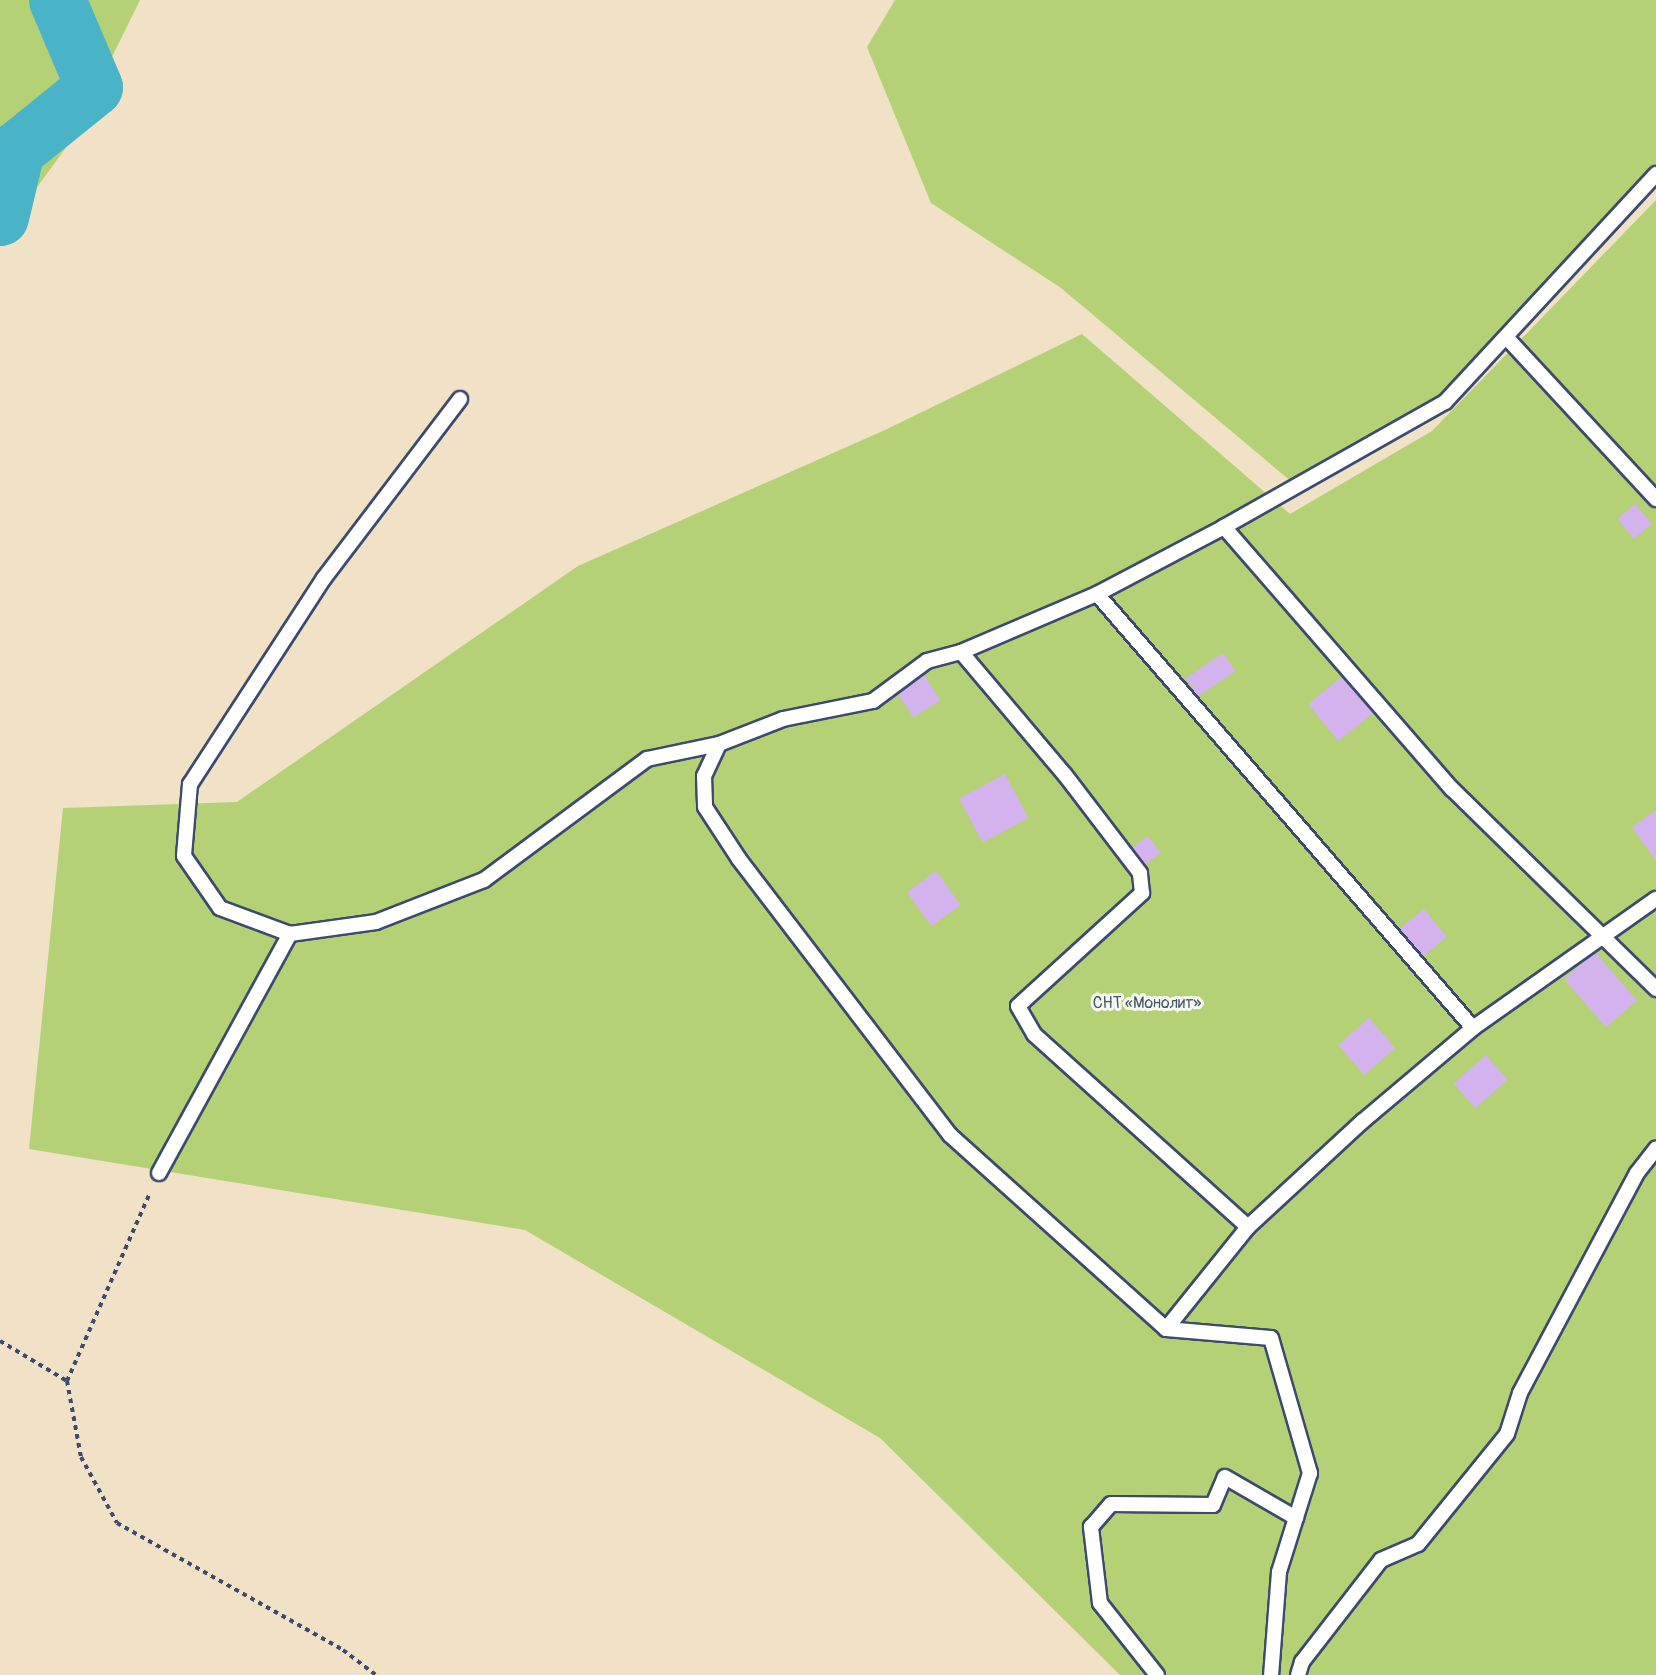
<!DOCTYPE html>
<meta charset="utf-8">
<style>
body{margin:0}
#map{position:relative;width:1656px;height:1675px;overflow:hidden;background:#f1e1c7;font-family:Pangolin,sans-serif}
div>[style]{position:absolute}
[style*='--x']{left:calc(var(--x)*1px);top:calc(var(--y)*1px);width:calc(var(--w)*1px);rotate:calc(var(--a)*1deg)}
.green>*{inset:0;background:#b5d176}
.river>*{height:57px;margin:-28.5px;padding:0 28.5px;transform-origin:28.5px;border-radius:28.5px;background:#49b3c7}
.building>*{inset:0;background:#d3b2ee;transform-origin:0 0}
.path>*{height:4px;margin-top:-2px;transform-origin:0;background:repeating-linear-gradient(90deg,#3b4a6e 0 4.5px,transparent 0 9px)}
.roads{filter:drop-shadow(2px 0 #3b4a6e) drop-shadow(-2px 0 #3b4a6e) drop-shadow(0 2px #3b4a6e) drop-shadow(0 -2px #3b4a6e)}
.service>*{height:14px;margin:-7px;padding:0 7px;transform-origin:7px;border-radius:7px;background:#fff}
span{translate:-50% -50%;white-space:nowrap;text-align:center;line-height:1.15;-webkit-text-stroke:6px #f6f6f2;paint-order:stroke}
.park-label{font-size:16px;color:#425864}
</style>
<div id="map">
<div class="green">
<i style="clip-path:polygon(0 0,140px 0,70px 142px,0 238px)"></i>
<i style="clip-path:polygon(895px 0,1656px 0,1656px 164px,1443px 394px,1293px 483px,1061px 288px,931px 203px,867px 47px)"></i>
<i style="clip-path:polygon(1656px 200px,1656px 1675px,1120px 1675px,880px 1438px,525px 1230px,29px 1149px,63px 808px,237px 802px,578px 566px,885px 430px,1082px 334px,1290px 514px,1432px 431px)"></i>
</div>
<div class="river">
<i style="--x:0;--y:217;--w:69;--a:-76.6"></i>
<i style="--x:16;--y:150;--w:100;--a:-38.9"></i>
<i style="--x:94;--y:87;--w:95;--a:-113"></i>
</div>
<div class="building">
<i style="left:1635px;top:504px;width:26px;height:23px;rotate:50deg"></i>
<i style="left:1223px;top:653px;width:22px;height:45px;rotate:56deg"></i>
<i style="left:924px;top:675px;width:30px;height:32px;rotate:57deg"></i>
<i style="left:1344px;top:675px;width:48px;height:46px;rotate:51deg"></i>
<i style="left:1005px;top:774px;width:50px;height:52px;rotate:62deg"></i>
<i style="clip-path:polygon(1656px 810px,1656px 861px,1632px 827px)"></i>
<i style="left:1148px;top:836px;width:21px;height:25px;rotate:53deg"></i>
<i style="left:936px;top:871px;width:42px;height:36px;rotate:54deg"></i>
<i style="left:1424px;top:909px;width:36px;height:35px;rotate:51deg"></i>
<i style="left:1595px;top:952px;width:64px;height:41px;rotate:49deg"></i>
<i style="left:1369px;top:1018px;width:40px;height:41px;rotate:49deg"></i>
<i style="left:1486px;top:1055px;width:33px;height:43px;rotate:49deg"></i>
</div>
<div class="path">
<i style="--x:0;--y:1341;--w:78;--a:30.8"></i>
<i style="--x:67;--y:1381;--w:77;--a:79.6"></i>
<i style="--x:81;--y:1457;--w:75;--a:61.4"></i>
<i style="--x:117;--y:1523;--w:259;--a:29.3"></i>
<i style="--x:343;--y:1650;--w:41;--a:37.1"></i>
<i style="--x:67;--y:1381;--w:206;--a:-66.2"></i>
</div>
<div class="roads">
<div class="service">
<i style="--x:1506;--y:337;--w:221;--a:47.2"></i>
<i style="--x:460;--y:399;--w:225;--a:127.2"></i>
<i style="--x:324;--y:578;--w:246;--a:123"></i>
<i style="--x:190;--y:784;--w:72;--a:94.8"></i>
<i style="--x:184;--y:856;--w:63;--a:55.3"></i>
<i style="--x:220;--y:908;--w:75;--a:20.4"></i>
<i style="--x:290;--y:934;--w:87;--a:-7.9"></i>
<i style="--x:376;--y:922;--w:116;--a:-21.3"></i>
<i style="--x:484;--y:880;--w:203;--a:-36.6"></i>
<i style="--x:647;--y:759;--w:74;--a:-11.8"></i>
<i style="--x:719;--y:744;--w:69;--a:-21.3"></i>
<i style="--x:783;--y:719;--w:92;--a:-11.3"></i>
<i style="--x:873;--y:701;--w:67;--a:-36.5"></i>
<i style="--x:927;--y:661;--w:35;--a:-15"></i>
<i style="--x:1224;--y:527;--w:347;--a:49"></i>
<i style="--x:1452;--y:789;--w:286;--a:44.4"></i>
<i style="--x:1097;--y:594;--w:574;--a:49.1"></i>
<i style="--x:719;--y:744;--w:35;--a:115"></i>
<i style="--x:704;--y:776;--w:31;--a:88"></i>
<i style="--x:705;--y:807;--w:62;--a:56.8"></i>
<i style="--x:739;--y:859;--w:347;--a:52.6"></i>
<i style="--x:950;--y:1135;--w:290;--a:41.9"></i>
<i style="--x:1166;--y:1329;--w:105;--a:4.9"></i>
<i style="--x:1271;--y:1338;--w:141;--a:73.9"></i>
<i style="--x:1310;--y:1473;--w:104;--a:107.4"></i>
<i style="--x:1279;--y:1572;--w:103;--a:94.4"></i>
<i style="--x:159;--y:1173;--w:273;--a:-61.3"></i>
<i style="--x:1248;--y:1227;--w:288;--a:-138"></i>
<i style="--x:1034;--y:1034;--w:32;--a:-120"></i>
<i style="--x:1018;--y:1006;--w:168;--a:-42.3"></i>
<i style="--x:1142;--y:893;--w:20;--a:-96"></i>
<i style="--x:1140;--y:873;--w:123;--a:-127.4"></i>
<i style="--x:1065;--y:775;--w:161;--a:-130.2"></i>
<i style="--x:961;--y:652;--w:148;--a:-23.1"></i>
<i style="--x:1097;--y:594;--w:144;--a:-27.8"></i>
<i style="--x:1224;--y:527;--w:254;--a:-29.5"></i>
<i style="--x:1445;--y:402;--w:311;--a:-47.2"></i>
<i style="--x:1166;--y:1329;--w:131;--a:-51.2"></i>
<i style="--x:1248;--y:1227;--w:156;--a:-42.7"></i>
<i style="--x:1363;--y:1121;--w:144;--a:-40.2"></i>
<i style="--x:1473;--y:1028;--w:224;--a:-35.2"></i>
<i style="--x:1157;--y:1675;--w:92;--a:-128.4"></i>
<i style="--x:1100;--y:1603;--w:77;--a:-96.8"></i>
<i style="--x:1091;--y:1527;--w:30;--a:-49"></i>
<i style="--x:1111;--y:1504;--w:102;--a:0.6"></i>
<i style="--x:1213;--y:1505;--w:30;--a:-67"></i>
<i style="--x:1225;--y:1477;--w:82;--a:30"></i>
<i style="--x:1298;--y:1675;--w:14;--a:-73"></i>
<i style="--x:1302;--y:1662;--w:129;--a:-52.2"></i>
<i style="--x:1381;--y:1560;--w:40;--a:-23.4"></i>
<i style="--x:1418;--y:1544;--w:141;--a:-51"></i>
<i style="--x:1507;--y:1434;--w:43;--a:-72.4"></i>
<i style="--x:1520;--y:1393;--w:249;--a:-62"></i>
<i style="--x:1637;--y:1173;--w:31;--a:-52"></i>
</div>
</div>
<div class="park-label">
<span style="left:1147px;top:1003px">СНТ «Монолит»</span>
</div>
</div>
